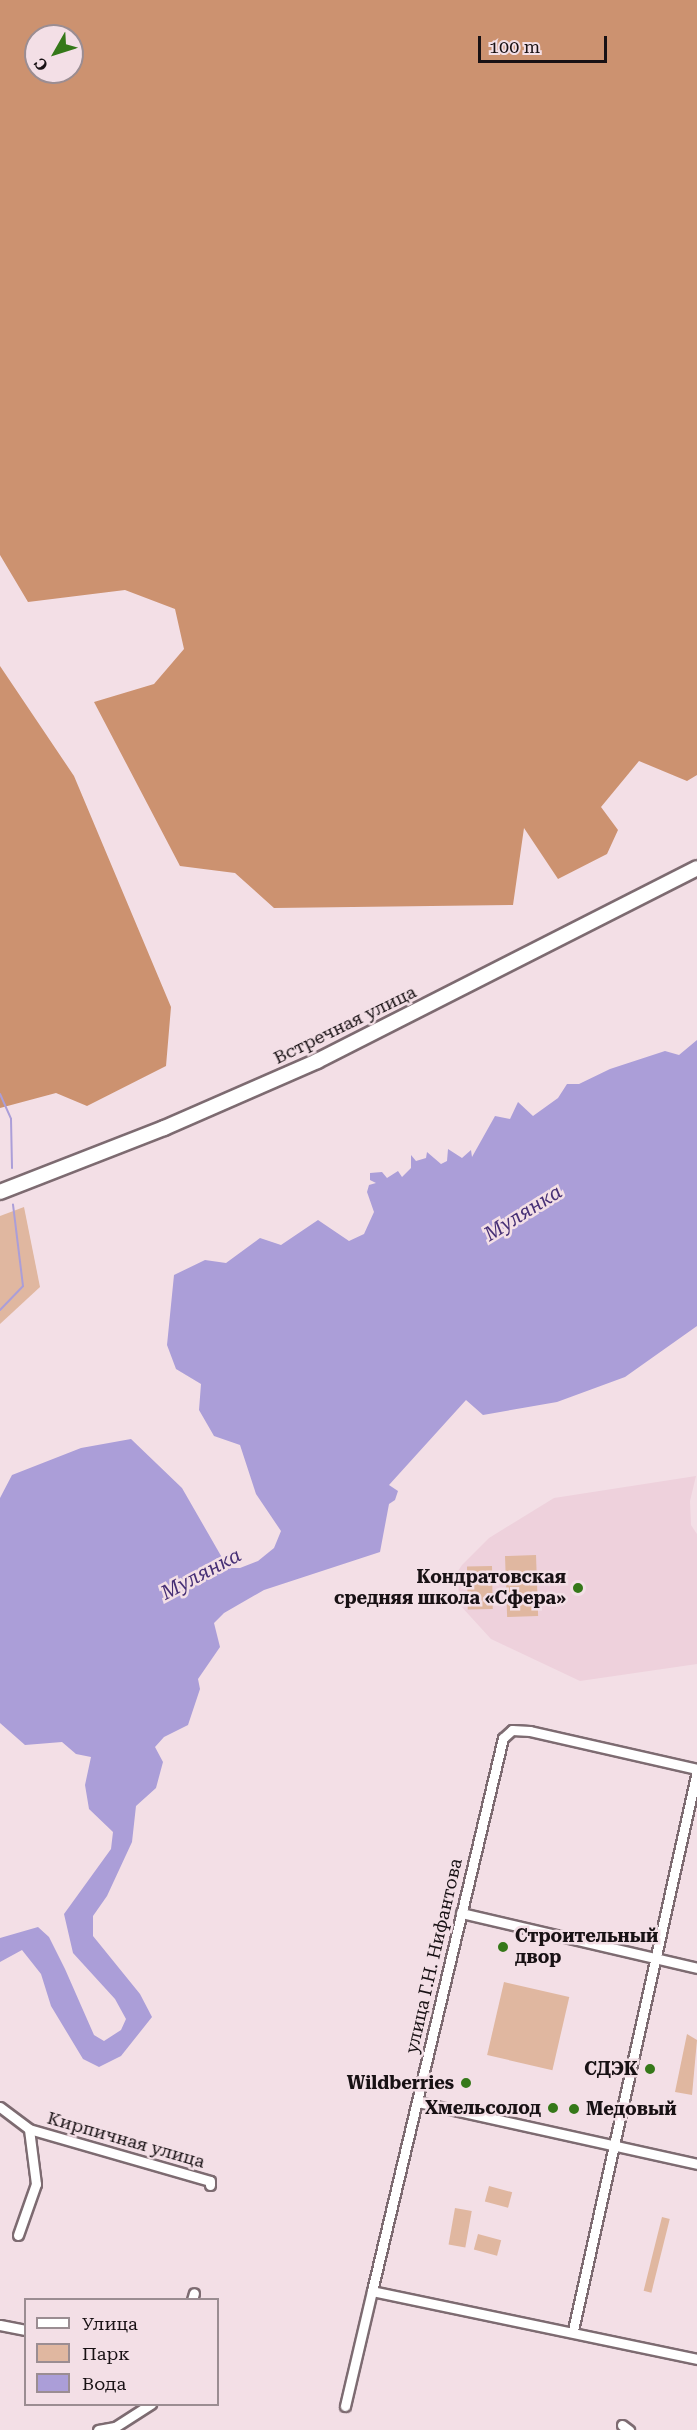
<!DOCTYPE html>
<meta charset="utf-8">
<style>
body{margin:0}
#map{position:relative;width:697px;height:2430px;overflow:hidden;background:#f3dfe6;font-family:"Roboto Serif",serif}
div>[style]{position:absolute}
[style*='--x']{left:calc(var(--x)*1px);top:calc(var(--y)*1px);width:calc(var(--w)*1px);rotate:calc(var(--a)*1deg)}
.built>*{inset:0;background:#eed1dc}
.green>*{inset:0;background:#e0b7a0;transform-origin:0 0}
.forest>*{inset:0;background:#cc9270}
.water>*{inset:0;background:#ab9ed8}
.stream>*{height:2px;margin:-1px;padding:0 1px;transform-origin:1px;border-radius:1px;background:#ab9ed8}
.roads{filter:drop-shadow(2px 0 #7d6b71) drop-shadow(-2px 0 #7d6b71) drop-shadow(0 2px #7d6b71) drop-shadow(0 -2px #7d6b71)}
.minor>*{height:9px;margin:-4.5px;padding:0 4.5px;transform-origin:4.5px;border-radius:4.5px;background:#fff}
.secondary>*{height:14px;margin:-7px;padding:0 7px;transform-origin:7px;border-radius:7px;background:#fff}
.dots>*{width:16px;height:16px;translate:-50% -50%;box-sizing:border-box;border:3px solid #f3dfe6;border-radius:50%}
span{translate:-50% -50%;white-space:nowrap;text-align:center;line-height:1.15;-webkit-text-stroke:5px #f3dfe6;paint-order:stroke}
.street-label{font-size:18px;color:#181114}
.poi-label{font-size:18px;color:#181114;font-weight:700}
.right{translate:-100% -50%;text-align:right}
.left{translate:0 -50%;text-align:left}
.water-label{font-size:20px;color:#462f75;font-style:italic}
.legend{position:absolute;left:24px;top:2298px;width:195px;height:108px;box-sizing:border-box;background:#f3dfe6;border:2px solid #9b8d92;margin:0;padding:8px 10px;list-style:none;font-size:18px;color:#181114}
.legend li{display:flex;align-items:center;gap:12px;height:30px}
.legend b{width:30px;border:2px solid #9b8d92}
.north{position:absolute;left:24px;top:24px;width:60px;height:60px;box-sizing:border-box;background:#f3dfe6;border:2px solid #9b8d92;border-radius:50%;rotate:231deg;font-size:16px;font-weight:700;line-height:24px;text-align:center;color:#181114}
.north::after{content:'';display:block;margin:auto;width:21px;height:27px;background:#357819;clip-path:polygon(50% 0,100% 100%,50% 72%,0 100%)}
.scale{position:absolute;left:478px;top:36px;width:129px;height:27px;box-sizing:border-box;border:3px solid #181114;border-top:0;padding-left:8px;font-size:18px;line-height:21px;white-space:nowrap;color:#181114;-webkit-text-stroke:4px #f3dfe6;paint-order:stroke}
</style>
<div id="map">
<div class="built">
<i style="clip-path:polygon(696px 1476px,690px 1501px,691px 1525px,697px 1534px,697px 1664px,580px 1681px,491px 1639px,459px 1604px,458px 1571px,462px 1565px,489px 1538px,554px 1498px)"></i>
</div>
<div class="green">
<i style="clip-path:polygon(24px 1207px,40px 1287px,0 1324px,0 1216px)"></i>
<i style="left:536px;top:1555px;width:61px;height:31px;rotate:88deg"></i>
<i style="left:492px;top:1566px;width:43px;height:25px;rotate:89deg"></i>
<i style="left:504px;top:1982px;width:67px;height:75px;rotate:13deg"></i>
<i style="clip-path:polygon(687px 2034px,697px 2040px,692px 2095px,675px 2092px)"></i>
<i style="left:489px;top:2186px;width:24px;height:16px;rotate:15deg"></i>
<i style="left:455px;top:2208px;width:17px;height:37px;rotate:10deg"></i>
<i style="left:662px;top:2217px;width:8px;height:76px;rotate:14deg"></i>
<i style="left:478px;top:2234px;width:24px;height:16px;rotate:15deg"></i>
</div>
<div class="forest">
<i style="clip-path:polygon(evenodd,0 0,697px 0,697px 775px,687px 781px,639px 761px,601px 807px,618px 830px,607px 854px,558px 879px,524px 828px,513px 905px,274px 908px,235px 873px,180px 866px,94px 702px,154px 684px,184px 649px,175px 609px,125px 590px,28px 602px,0 555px,0 0,36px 36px,72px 36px,72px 72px,36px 72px,36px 36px)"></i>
<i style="clip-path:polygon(0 666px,74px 776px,171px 1007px,166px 1066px,87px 1106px,56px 1093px,0 1108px)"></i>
</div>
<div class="water">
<i style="clip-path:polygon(697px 1040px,697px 1326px,625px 1377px,557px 1402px,483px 1415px,466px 1400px,389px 1485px,398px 1491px,395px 1500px,389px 1504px,380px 1552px,264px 1590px,224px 1613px,214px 1623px,220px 1647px,198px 1679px,200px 1689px,188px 1725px,164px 1737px,155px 1747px,163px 1762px,156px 1788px,136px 1806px,132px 1842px,107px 1896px,93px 1916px,93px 1936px,140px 1994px,152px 2017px,121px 2056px,99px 2067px,83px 2059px,51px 2006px,41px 1974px,22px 1950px,0 1962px,0 1938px,38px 1927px,49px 1937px,65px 1969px,94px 2035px,104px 2041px,121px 2030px,126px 2019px,115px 1999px,73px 1953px,64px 1914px,111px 1849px,113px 1832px,89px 1809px,85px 1785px,91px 1757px,76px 1754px,62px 1742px,25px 1745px,0 1723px,0 1498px,12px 1475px,81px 1448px,131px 1439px,182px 1488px,228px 1568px,240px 1568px,258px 1561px,274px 1548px,281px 1531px,256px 1494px,240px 1445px,214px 1436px,199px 1410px,201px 1384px,176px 1369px,167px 1345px,174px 1275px,205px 1260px,226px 1263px,260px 1238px,281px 1245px,318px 1220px,349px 1241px,364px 1234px,374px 1212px,367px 1192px,369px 1185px,376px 1183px,370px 1180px,370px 1173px,382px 1172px,387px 1178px,398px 1171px,402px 1177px,411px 1168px,411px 1155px,416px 1161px,426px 1158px,427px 1152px,441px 1164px,447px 1161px,448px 1149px,462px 1158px,471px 1150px,472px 1157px,495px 1116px,510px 1119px,518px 1102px,533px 1116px,558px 1098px,567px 1084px,579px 1084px,610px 1069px,665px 1051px,679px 1055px)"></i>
</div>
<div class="stream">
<i style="--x:0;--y:1094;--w:27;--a:66"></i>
<i style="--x:11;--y:1119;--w:49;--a:88.8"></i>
<i style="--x:0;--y:1310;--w:33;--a:-46"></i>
<i style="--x:23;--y:1286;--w:82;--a:-97"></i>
</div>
<div class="roads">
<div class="minor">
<i style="--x:697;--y:1769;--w:171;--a:-167.2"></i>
<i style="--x:530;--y:1731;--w:18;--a:-177"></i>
<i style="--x:512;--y:1730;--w:12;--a:138"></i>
<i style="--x:503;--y:1738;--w:568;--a:103.33"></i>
<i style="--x:372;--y:2291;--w:332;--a:11.8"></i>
<i style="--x:461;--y:1913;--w:242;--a:13.1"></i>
<i style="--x:418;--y:2102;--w:286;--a:12.5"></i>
<i style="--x:0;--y:2107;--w:36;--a:37"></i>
<i style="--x:29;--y:2129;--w:188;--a:16"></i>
<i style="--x:210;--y:2181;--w:4;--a:90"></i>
<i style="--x:18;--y:2235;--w:54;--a:-70.6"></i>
<i style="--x:36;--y:2184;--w:55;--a:-97.3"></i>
<i style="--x:192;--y:2300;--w:7;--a:-74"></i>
<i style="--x:0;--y:2325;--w:26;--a:11"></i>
<i style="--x:573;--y:2330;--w:573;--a:-77.49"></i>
<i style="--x:345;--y:2406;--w:118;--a:-76.8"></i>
<i style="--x:622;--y:2425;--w:9;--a:36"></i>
<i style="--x:98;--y:2430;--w:17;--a:-10"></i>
<i style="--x:115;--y:2427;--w:43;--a:-32.6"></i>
</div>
<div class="secondary">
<i style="--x:0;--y:1192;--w:176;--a:-21.3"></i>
<i style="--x:164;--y:1128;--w:167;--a:-23.6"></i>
<i style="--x:317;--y:1061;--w:426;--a:-26.9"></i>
</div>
</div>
<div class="dots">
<i style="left:578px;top:1588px;background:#357819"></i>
<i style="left:503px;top:1947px;background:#357819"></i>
<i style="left:650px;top:2069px;background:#357819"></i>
<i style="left:466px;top:2083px;background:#357819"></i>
<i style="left:553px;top:2108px;background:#357819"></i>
<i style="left:574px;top:2109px;background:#357819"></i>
</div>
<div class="street-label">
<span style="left:345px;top:1025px;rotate:-26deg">Встречная улица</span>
<span style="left:434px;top:1956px;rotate:-77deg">улица Г.Н. Нифантова</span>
<span style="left:126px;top:2140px;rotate:16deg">Кирпичная улица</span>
</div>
<div class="poi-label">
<span class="right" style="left:566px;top:1588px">Кондратовская<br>средняя школа «Сфера»</span>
<span class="left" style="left:515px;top:1947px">Строительный<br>двор</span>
<span class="right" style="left:638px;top:2069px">СДЭК</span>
<span class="right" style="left:454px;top:2083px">Wildberries</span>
<span class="right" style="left:541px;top:2108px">Хмельсолод</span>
<span class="left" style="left:586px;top:2109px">Медовый</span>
</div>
<div class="water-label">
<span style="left:523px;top:1213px;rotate:-32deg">Мулянка</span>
<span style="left:201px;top:1574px;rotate:-28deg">Мулянка</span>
</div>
<ul class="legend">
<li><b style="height:8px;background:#fff"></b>Улица</li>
<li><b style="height:16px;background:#e0b7a0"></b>Парк</li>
<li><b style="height:16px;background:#ab9ed8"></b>Вода</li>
</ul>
<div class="north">С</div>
<div class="scale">100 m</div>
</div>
